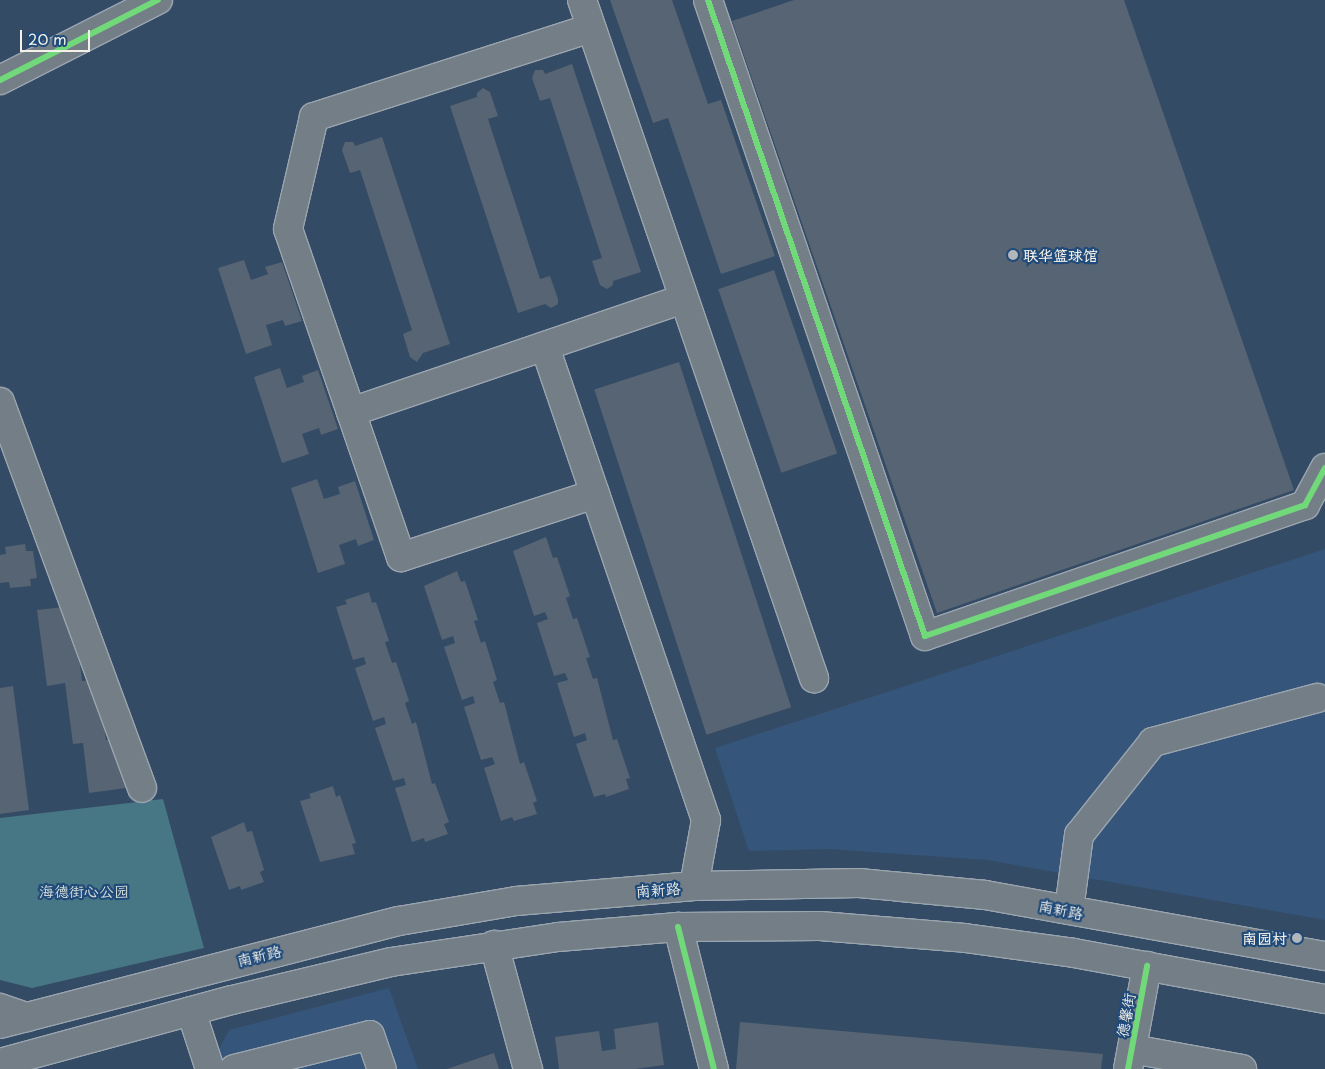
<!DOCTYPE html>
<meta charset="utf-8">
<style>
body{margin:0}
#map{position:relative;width:1325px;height:1069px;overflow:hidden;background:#344b65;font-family:"Playpen Sans","LXGW WenKai TC",sans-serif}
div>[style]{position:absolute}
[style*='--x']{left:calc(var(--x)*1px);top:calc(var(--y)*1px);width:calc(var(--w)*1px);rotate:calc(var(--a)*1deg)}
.built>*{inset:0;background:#35557b}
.green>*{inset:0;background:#477685}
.building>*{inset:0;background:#576473;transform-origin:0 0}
.roads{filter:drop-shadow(1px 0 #9ba5af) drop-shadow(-1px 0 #9ba5af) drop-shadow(0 1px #9ba5af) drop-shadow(0 -1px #9ba5af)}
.minor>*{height:28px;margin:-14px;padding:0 14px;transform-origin:14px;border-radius:14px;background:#737e87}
.major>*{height:28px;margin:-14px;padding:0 14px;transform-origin:14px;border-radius:14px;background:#737e87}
.cycleway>*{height:6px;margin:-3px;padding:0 3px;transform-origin:3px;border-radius:3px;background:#71d979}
.dots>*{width:14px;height:14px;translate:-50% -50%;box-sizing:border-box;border:2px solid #1f4a7a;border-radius:50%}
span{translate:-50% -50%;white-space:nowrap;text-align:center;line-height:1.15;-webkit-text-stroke:4.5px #1f4a7a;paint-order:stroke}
.poi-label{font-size:15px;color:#f4f1e8;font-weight:700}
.left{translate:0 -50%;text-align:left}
.right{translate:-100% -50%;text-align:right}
.street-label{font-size:15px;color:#f4f1e8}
.park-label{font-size:15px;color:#dae0da}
.scale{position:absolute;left:20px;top:30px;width:70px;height:22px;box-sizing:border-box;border:2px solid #f4f1e8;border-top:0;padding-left:6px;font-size:15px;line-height:18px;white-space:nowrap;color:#f4f1e8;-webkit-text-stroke:4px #1f4a7a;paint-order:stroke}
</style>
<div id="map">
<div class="built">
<i style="clip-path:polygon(1325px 549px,1325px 920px,987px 860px,828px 849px,749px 851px,715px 748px)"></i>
<i style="clip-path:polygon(389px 988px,418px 1069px,222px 1069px,217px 1053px,229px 1030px)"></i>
</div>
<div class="green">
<i style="clip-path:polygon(163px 799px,204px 948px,32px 988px,0 980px,0 818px)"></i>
</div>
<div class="building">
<i style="clip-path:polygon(610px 0,672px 0,708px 104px,721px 100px,775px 256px,721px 274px,668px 118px,653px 123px)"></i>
<i style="clip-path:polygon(794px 0,1124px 0,1294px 490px,937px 613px,732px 21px)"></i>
<i style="clip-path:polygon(572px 64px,641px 272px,613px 281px,613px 285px,607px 289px,600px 285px,592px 261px,602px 258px,550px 98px,540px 101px,532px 78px,535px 70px,543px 70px,545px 74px)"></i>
<i style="clip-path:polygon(483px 88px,490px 92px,498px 116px,488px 119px,540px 279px,550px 276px,558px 299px,558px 304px,551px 308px,545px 304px,518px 313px,450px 106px,477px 97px,477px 93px)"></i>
<i style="clip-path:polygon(382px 137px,450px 344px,423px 353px,417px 362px,410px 357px,403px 334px,412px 330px,360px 170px,350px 173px,342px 150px,345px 142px,353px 142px,355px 146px)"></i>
<i style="clip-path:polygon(244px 260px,251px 280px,268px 274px,265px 267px,282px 262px,302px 321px,285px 326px,283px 320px,266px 325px,272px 345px,246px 354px,218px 268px)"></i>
<i style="left:774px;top:270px;width:194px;height:59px;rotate:71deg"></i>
<i style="left:679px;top:362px;width:363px;height:89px;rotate:72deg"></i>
<i style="clip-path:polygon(280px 368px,287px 388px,304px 382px,302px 376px,318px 370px,338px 429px,321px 435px,319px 428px,302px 434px,309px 454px,282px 463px,254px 377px)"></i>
<i style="clip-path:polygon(317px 479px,324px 499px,340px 494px,338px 487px,355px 481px,374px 540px,358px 546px,356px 539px,339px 545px,345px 564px,318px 573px,291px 488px)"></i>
<i style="clip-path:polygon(546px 537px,553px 558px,557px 557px,570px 596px,566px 598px,573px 619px,577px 618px,590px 657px,586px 658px,593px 679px,597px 678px,613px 740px,617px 739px,630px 778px,626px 779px,629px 789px,606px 797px,605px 794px,594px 797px,576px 744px,587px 740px,585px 733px,574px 737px,557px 683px,568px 680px,565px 673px,554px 676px,537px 623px,548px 619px,545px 612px,534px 616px,513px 551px)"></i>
<i style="clip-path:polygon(25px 544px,26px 551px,33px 551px,37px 578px,30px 579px,31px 586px,10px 588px,9px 582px,0 583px,0 555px,6px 554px,5px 547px)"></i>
<i style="clip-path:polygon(457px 571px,461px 582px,465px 581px,478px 620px,474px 621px,481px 643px,485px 641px,497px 680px,493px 682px,500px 703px,504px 702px,520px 764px,524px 762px,537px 801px,533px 803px,537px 814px,514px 821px,512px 817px,501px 821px,484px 768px,495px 764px,492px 757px,481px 760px,464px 707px,475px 703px,473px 696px,462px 700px,444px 647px,455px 643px,453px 636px,442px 640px,424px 586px)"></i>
<i style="clip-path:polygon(369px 592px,372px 603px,376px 602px,389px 641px,385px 642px,392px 663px,396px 662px,409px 701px,405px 703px,412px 724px,416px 722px,432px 784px,435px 783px,449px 822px,444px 824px,448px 834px,425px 842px,424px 838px,412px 842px,395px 788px,406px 785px,404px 778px,393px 781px,375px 728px,386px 724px,384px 717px,373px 721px,355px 668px,366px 664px,364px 657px,353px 660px,336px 607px,347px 604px,345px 600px)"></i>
<i style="clip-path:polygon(73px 606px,82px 681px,99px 679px,106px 740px,119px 738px,126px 788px,89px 793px,83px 743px,73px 744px,65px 683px,47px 686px,37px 610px)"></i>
<i style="clip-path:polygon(13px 686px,29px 810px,0 814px,0 688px)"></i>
<i style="clip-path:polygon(333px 786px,336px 797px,340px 795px,356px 843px,352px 844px,355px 854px,320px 862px,300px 801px,311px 798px,309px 794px)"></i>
<i style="clip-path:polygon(244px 822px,247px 832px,252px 831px,264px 870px,260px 872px,264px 882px,241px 890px,240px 886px,229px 890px,211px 837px)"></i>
<i style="clip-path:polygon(658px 1022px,664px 1065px,635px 1069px,559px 1069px,555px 1037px,599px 1031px,602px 1051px,616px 1049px,614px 1029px)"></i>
<i style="clip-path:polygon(740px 1022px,1103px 1054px,1101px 1069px,736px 1069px)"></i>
<i style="clip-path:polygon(494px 1053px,499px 1069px,447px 1069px)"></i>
</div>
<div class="roads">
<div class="minor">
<i style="--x:582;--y:0;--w:717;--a:71.11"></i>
<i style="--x:708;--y:0;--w:672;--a:71.16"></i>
<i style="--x:925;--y:636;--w:402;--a:-19"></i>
<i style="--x:1305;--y:505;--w:42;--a:-61.6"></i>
<i style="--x:591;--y:28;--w:291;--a:162.2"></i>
<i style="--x:314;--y:117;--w:115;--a:103.1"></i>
<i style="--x:288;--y:229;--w:347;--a:71"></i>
<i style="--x:401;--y:557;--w:204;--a:-18"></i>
<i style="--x:0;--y:80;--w:177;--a:-26.9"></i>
<i style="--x:545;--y:347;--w:500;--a:71.2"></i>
<i style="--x:706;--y:820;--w:67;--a:100.3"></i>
<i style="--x:0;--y:402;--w:411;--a:69.8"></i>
<i style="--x:351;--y:412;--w:351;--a:-18.8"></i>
<i style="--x:1069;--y:910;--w:76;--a:-82.4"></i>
<i style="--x:1079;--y:835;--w:119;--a:-51.5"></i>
<i style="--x:1153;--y:742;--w:170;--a:-15"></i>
<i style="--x:678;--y:927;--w:146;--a:75.8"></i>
<i style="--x:494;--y:945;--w:129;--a:74.7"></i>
<i style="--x:0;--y:1008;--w:28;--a:19"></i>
<i style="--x:191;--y:1011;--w:61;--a:71.9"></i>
<i style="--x:1132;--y:1049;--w:112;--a:10.3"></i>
<i style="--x:234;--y:1069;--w:140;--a:-14"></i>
<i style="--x:370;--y:1035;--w:36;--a:71"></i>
<i style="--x:1128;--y:1069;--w:105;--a:-79.5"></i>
</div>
<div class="major">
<i style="--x:0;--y:1024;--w:412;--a:-14.5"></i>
<i style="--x:399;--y:921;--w:119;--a:-9.7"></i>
<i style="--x:516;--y:901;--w:179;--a:-4.8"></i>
<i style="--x:694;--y:886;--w:165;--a:-1"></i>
<i style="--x:859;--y:883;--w:127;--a:5.4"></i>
<i style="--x:985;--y:895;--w:345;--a:10.2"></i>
<i style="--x:0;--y:1063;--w:240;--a:-15.2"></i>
<i style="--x:232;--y:1000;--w:163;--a:-13.4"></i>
<i style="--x:391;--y:962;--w:169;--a:-8.5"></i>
<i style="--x:558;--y:937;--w:120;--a:-4.8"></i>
<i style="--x:678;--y:927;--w:142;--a:-0.4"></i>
<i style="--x:820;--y:926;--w:145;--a:4.7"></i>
<i style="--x:965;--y:938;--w:110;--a:7.8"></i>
<i style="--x:1074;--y:953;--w:255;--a:10.4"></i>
</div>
</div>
<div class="cycleway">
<i style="--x:708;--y:0;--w:672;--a:71.16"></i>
<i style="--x:925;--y:636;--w:402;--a:-19"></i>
<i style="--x:1305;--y:505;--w:42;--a:-61.6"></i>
<i style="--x:0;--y:80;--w:177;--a:-26.9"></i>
<i style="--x:678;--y:927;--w:146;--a:75.8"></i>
<i style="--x:1128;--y:1069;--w:105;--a:-79.5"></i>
</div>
<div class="dots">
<i style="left:1013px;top:255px;background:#b1b7ba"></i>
<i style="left:1297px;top:938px;background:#b1b7ba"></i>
</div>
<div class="poi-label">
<span class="left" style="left:1023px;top:255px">联华篮球馆</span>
<span class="right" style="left:1287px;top:938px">南园村</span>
</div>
<div class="street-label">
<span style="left:658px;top:889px;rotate:-4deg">南新路</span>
<span style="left:1061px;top:909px;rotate:11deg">南新路</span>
<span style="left:259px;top:955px;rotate:-14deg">南新路</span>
<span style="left:1125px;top:1015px;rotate:-80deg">德馨街</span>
</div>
<div class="park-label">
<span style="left:84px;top:891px">海德街心公园</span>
</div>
<div class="scale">20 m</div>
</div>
